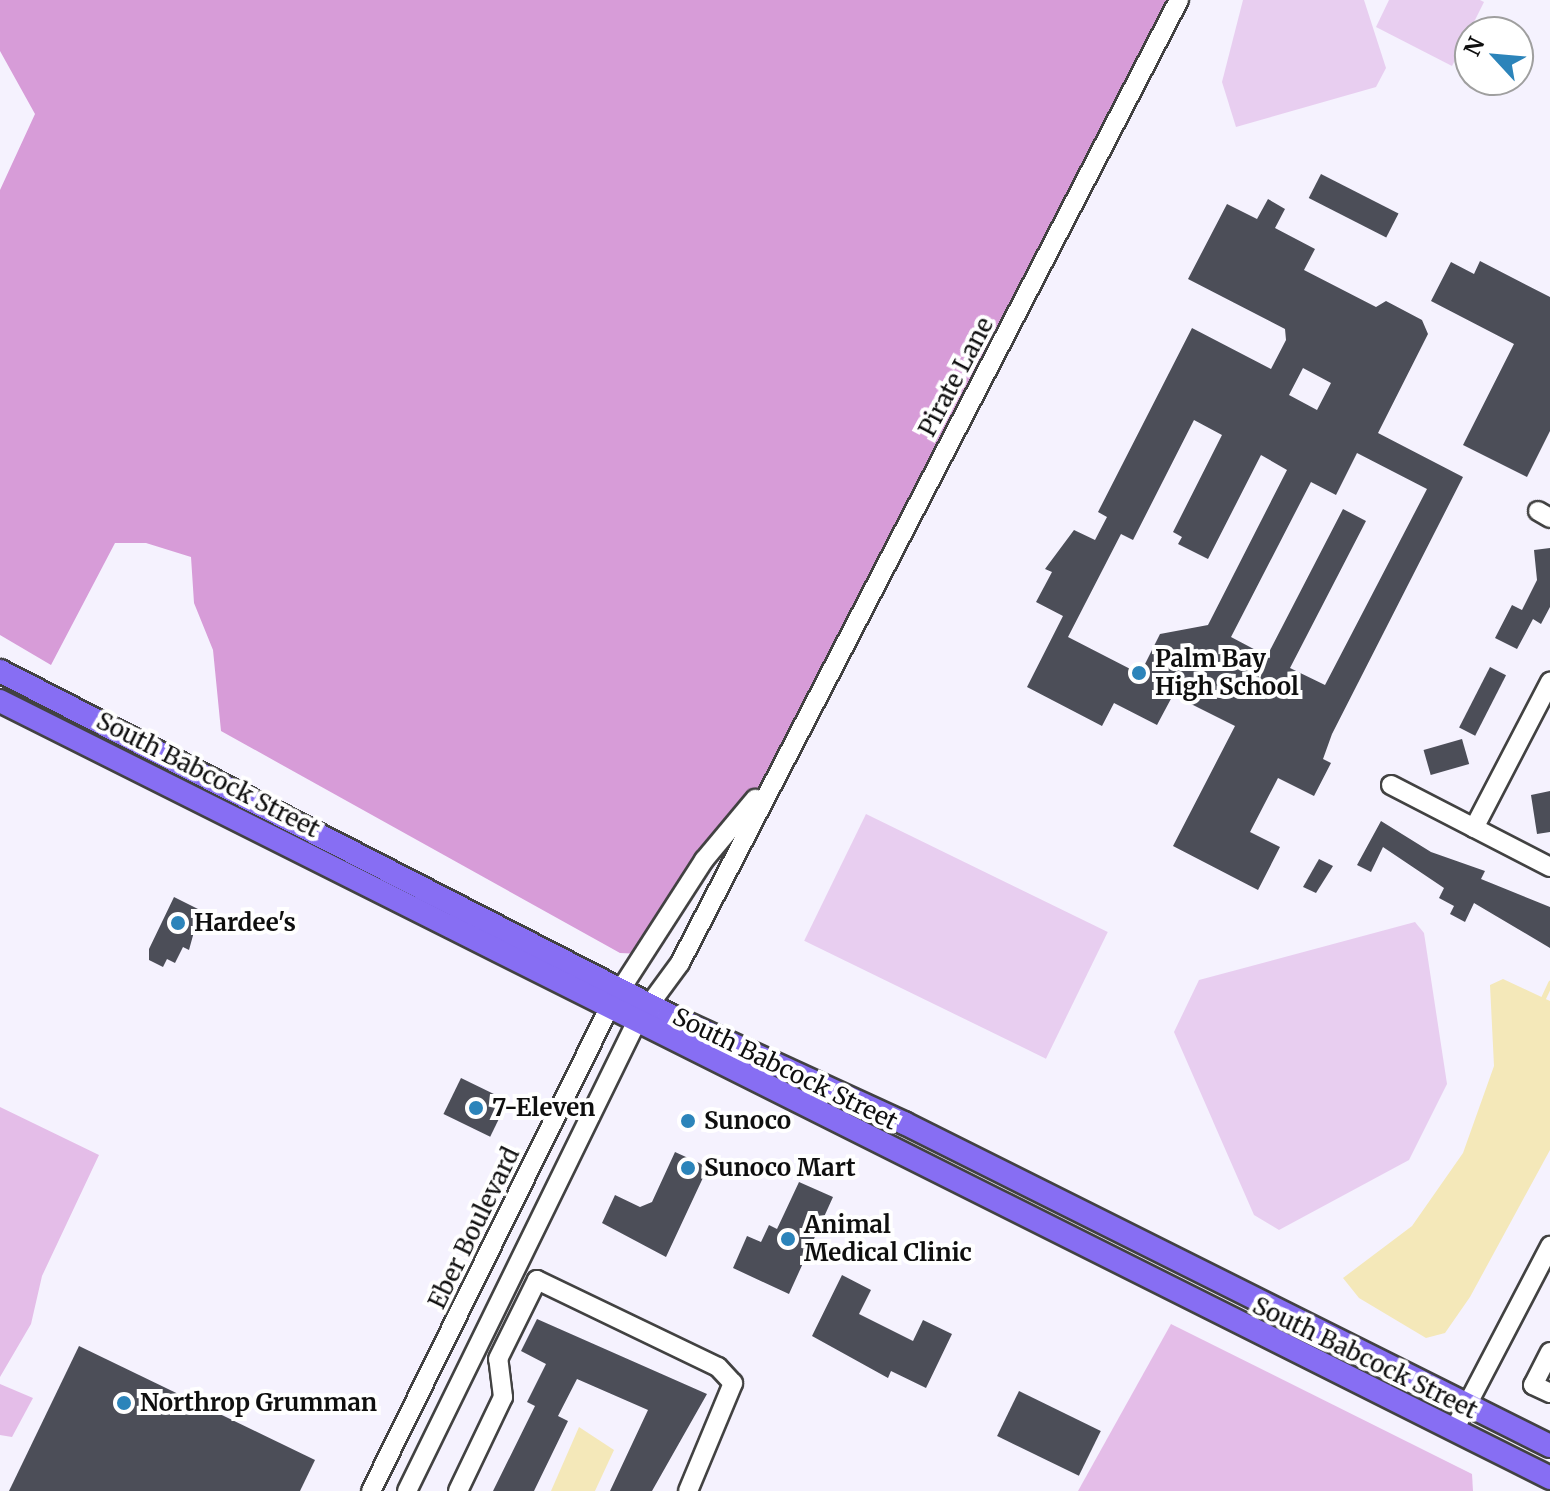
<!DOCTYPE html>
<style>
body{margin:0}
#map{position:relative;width:1550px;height:1491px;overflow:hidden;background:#f5f2fe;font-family:Merriweather,serif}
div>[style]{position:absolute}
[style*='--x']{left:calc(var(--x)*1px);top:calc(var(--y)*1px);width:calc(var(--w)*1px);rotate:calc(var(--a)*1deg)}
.green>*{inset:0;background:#e4bde8}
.forest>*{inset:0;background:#d79cd8}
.pitch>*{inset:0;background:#e8cef0;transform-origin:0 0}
.water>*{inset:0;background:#f4e8b9}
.stream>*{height:5px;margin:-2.5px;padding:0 2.5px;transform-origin:2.5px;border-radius:2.5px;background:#f4e8b9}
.building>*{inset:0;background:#4c4e58;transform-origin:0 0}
.roads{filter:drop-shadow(2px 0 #424242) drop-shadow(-2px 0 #424242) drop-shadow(0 2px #424242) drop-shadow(0 -2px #424242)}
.minor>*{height:18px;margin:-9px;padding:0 9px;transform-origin:9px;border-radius:9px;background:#fff}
.major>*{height:22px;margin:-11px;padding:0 11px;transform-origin:11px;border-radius:11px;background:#876ef3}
.dots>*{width:22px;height:22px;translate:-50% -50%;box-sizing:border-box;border:4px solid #fff;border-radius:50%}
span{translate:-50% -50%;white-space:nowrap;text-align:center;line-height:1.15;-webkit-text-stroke:8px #fff;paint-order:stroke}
.street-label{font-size:24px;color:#0f0f0f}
.poi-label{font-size:24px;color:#0f0f0f;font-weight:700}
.left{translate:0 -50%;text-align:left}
.north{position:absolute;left:1454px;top:16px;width:80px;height:80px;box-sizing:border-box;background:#fff;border:2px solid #9f9f9f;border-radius:50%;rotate:296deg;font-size:22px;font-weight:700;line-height:32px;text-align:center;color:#0f0f0f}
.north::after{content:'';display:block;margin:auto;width:28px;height:36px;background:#2c84ba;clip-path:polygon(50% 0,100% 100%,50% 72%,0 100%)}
</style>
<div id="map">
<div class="green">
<i style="clip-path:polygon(0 1107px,99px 1155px,42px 1276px,31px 1324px,0 1377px)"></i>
<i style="clip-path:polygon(1171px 1324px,1472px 1474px,1473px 1491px,1078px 1491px)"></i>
<i style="clip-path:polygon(0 1384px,33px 1398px,12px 1437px,0 1435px)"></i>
</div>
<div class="forest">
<i style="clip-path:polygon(0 0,1179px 0,775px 776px,643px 954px,620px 953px,221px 731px,213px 650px,194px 603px,191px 557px,146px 543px,115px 543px,51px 665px,0 635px,0 190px,35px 114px,0 51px)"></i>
</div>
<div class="pitch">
<i style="clip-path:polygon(1243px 0,1364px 0,1386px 68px,1376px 87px,1236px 127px,1222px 82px)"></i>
<i style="clip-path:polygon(1389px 0,1480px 0,1484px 2px,1452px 66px,1376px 27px)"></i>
<i style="left:866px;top:814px;width:269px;height:141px;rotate:26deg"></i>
<i style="clip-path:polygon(1415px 922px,1424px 933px,1447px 1084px,1409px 1160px,1279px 1230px,1254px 1215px,1174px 1032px,1199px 980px)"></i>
</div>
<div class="water">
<i style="clip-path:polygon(1503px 979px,1550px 1001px,1550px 1150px,1470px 1297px,1445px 1333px,1426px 1338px,1359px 1298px,1343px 1278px,1412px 1226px,1463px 1153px,1494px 1066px,1490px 985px)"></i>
<i style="clip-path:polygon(579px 1427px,614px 1450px,595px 1491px,551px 1491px)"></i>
</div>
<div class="stream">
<i style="--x:1543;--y:998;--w:17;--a:-65"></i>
</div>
<div class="building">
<i style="left:1321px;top:174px;width:87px;height:27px;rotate:27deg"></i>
<i style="clip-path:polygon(evenodd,1268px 199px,1285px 209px,1275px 228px,1315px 249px,1304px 270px,1376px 307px,1386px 301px,1422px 320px,1428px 334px,1378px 433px,1463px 477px,1332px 734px,1323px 759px,1331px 763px,1314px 796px,1278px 778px,1250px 832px,1280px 847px,1258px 890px,1173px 846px,1235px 726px,1173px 695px,1157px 725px,1114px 703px,1102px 726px,1027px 687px,1063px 616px,1036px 602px,1052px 572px,1045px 569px,1074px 530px,1095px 540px,1107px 517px,1098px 512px,1192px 328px,1271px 369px,1286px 340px,1285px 329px,1188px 279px,1227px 204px,1257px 219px,1268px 199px,1303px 368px,1331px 383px,1317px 410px,1289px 395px,1303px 368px,1268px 199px,1194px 420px,1222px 435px,1173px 532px,1182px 537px,1178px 544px,1208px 559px,1261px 455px,1287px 470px,1208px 625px,1160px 634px,1140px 674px,1068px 637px,1121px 534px,1133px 540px,1194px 420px,1268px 199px,1357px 453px,1427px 489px,1325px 685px,1290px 668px,1366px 521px,1343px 509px,1267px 656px,1231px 637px,1311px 482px,1336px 495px,1357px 453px)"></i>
<i style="clip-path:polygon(1480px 261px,1550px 297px,1550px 431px,1527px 477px,1463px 445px,1514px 344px,1431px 301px,1451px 262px,1474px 274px)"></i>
<i style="clip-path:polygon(1550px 548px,1550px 607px,1541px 624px,1533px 619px,1517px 649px,1495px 638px,1512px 605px,1522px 610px,1537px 580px,1534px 550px)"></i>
<i style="left:1490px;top:667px;width:18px;height:68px;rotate:27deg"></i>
<i style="left:1462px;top:739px;width:26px;height:40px;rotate:74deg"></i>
<i style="clip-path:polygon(1550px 791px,1550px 832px,1537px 834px,1531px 795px)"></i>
<i style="clip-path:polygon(1381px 821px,1431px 852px,1485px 871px,1481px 879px,1550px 907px,1550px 948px,1474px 903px,1465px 922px,1450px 914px,1454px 906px,1439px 898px,1444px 888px,1383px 847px,1371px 872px,1357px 865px)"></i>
<i style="clip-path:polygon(1319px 859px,1333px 866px,1316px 893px,1303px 887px)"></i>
<i style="clip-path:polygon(174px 897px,200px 910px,189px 950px,183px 947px,175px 963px,167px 959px,163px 967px,149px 960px,149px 949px)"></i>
<i style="left:461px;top:1078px;width:52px;height:40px;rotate:26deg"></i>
<i style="clip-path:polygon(675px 1152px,708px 1167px,666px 1257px,602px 1223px,615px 1195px,640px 1207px,652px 1202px)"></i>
<i style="clip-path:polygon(799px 1182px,833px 1197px,789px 1294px,733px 1268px,747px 1236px,761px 1242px,769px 1225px,777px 1229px)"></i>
<i style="clip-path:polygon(842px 1275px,871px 1290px,859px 1314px,913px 1341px,923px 1320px,952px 1334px,926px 1388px,891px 1371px,888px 1378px,812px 1336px)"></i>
<i style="clip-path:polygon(537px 1319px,707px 1394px,652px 1491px,610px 1491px,648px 1410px,577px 1379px,558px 1416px,568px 1421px,534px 1491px,493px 1491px,535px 1406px,527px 1402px,546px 1364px,521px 1351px)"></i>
<i style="clip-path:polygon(79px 1346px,315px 1460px,300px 1491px,9px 1491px)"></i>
<i style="left:1019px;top:1391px;width:91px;height:50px;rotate:26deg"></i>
</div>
<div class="roads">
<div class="minor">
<i style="--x:1538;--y:511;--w:14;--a:30"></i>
<i style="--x:1391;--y:785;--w:179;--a:27.3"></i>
<i style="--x:1474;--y:828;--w:165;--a:-62.5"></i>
<i style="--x:1550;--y:1352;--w:37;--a:117"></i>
<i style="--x:1533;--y:1385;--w:19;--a:25"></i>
<i style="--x:1454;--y:1430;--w:208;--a:-62.4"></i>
<i style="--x:371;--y:1491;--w:541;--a:-63.77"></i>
<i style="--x:610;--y:1006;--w:174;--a:-57.2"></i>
<i style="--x:704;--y:860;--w:80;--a:-50.1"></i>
<i style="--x:407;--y:1491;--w:521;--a:-63.93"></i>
<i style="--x:636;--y:1023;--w:74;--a:-53.7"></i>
<i style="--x:680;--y:963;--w:1085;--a:-62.61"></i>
<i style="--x:458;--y:1491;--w:104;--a:-64.4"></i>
<i style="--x:503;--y:1397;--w:38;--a:-97"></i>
<i style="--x:498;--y:1359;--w:88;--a:-63.7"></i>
<i style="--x:537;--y:1280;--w:201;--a:25.7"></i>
<i style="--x:718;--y:1367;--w:22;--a:47"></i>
<i style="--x:733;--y:1383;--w:117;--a:112.6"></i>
</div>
<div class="major">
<i style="--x:0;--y:671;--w:752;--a:27.21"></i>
<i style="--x:669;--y:1015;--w:259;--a:24.7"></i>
<i style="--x:904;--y:1123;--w:722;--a:26.57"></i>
<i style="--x:0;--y:701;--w:1734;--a:26.62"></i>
</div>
</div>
<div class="dots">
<i style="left:1139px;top:673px;background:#2c84ba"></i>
<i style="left:178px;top:923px;background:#2c84ba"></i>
<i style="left:476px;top:1108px;background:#2c84ba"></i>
<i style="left:688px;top:1121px;background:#2c84ba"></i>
<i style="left:688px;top:1168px;background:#2c84ba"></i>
<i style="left:788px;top:1239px;background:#2c84ba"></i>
<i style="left:124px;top:1403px;background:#2c84ba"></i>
</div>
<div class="street-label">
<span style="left:956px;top:377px;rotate:-62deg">Pirate Lane</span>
<span style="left:208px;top:775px;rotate:27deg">South Babcock Street</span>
<span style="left:785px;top:1069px;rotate:26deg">South Babcock Street</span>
<span style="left:474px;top:1228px;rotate:-64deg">Eber Boulevard</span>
<span style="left:1365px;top:1358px;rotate:26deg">South Babcock Street</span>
</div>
<div class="poi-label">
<span class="left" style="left:1155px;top:673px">Palm Bay<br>High School</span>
<span class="left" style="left:194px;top:923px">Hardee's</span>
<span class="left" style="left:492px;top:1108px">7-Eleven</span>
<span class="left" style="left:704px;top:1121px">Sunoco</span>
<span class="left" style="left:704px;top:1168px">Sunoco Mart</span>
<span class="left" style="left:804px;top:1239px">Animal<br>Medical Clinic</span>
<span class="left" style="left:140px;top:1403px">Northrop Grumman</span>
</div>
<div class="north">N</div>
</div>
